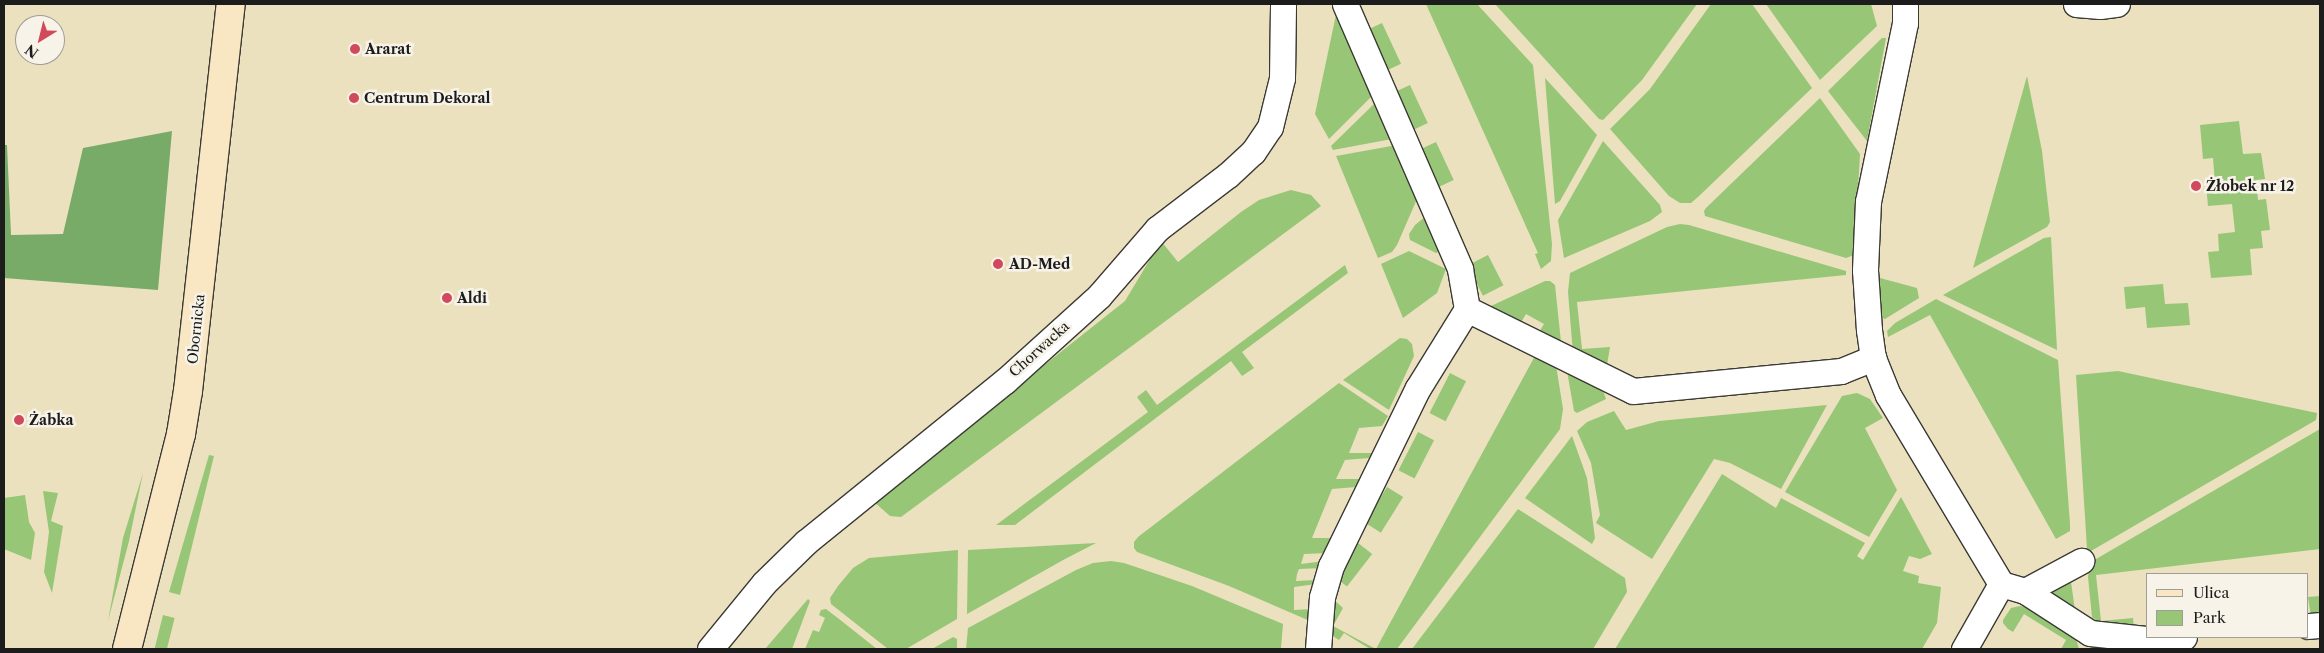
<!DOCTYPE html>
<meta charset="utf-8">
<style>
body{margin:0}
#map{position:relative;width:2324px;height:653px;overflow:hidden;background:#ece1bf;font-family:"Libre Caslon Text",serif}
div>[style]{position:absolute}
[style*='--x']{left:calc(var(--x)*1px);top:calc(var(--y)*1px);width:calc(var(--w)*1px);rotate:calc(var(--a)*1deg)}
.green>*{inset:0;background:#96c676;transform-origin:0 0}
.forest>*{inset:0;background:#78ab67}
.roads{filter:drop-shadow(1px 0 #3b3a34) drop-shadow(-1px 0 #3b3a34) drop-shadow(0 1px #3b3a34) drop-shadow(0 -1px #3b3a34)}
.street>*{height:25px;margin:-12.5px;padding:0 12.5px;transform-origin:12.5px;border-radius:12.5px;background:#fff}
.secondary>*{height:28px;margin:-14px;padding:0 14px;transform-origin:14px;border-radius:14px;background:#f9e7c3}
.dots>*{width:14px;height:14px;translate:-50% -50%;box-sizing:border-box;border:2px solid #f7f3e8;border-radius:50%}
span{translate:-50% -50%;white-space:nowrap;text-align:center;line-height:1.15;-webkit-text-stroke:5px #f7f3e8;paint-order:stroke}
.poi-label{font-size:14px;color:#1c1c1c;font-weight:700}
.left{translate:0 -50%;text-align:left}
.street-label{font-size:14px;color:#1c1c1c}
.frame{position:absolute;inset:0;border:5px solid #1c1c1c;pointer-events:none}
.legend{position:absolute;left:2146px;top:573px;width:162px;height:65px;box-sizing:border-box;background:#f7f3e8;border:1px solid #9f9d96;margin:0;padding:6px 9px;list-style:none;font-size:15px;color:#1c1c1c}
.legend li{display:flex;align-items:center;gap:10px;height:25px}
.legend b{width:25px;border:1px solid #9f9d96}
.north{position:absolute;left:15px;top:15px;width:50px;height:50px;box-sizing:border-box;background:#f7f3e8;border:1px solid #9f9d96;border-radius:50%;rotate:216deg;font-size:14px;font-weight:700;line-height:20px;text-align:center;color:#1c1c1c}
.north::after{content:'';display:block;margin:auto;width:18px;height:22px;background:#d1495b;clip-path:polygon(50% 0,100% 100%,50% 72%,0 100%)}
</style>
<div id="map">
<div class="green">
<i style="clip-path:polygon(1426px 4px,1477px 4px,1533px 65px,1552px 244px,1551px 261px,1541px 269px,1535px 254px,1538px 253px)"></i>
<i style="clip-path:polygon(1495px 4px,1697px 4px,1642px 80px,1603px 120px,1599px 119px)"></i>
<i style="clip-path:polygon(1711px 4px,1752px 4px,1812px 88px,1698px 197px,1691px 203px,1680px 203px,1669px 196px,1610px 129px,1650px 89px)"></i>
<i style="clip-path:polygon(1766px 4px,1871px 4px,1877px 26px,1820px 80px)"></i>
<i style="clip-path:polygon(1337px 10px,1373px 95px,1329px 139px,1315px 114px)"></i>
<i style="left:1382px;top:23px;width:45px;height:17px;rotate:65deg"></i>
<i style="clip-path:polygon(1882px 38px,1886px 38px,1867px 141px,1828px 91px)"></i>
<i style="clip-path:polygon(2027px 76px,2042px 151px,2050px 222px,2047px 227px,1973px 268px)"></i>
<i style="clip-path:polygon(1545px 78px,1597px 135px,1560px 201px,1555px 204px)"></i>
<i style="left:1410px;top:85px;width:42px;height:18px;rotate:65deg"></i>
<i style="clip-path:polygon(1820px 98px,1860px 154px,1854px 255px,1846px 258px,1705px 216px,1704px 211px,1706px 208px)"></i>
<i style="clip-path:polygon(1377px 101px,1392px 139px,1333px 150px,1331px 146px)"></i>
<i style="clip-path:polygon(2239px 121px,2243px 154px,2261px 153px,2265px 179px,2256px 180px,2258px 200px,2266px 199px,2270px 230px,2261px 231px,2263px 248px,2250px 249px,2252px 275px,2211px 278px,2208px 252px,2219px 251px,2218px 234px,2235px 232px,2232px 204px,2208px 206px,2206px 184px,2215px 183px,2213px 158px,2203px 159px,2200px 125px)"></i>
<i style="clip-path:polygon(1603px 141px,1660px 205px,1662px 212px,1650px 221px,1564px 258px,1558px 220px)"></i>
<i style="left:1436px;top:142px;width:42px;height:19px;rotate:65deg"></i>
<i style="clip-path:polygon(1397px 145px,1417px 199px,1397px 245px,1392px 252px,1378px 258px,1336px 156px)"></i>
<i style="clip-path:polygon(1291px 190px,1311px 195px,1321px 206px,901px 517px,890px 516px,873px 501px,1125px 301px,1161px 241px,1178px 262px,1241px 212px,1259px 200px)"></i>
<i style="clip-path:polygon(1425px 217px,1440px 251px,1436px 253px,1410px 240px,1409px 234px,1415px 225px)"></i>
<i style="clip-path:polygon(1680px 224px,1689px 225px,1846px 271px,1846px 275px,1577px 302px,1582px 349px,1610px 347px,1607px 365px,1573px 354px,1568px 292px,1570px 273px,1667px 227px)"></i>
<i style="clip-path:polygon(2051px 237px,2057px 350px,1943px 295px,2044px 238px)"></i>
<i style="clip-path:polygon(1409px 251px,1446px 269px,1437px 293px,1403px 318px,1381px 264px)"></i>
<i style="left:1488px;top:255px;width:34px;height:23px;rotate:63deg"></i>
<i style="clip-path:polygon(1345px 265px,1348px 273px,1242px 352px,1254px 368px,1242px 376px,1231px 361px,1015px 525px,996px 525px,1148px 412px,1137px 397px,1146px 390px,1157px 405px)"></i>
<i style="clip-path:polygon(1880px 278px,1917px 288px,1919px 298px,1885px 319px,1881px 317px,1879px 315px,1876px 280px)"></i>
<i style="clip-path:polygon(1545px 281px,1550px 281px,1555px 285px,1561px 342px,1538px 334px,1544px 324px,1526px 314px,1520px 324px,1491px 306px)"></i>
<i style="clip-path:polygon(2163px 284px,2165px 304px,2188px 303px,2190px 325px,2147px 328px,2145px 307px,2126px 309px,2124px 287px)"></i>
<i style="clip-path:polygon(1936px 299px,2058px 360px,2070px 524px,2070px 531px,2056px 539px,1930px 315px,1888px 337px,1887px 331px,1895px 323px)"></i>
<i style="clip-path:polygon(1400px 338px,1407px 339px,1412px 344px,1414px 356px,1389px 410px,1343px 380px)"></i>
<i style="clip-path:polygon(1536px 354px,1556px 365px,1563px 409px,1560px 429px,1397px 649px,1370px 649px,1344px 633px,1339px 640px,1328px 633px,1333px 599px,1343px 608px,1333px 626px,1376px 649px)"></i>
<i style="clip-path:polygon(1567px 371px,1602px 388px,1606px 399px,1577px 413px,1574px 411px)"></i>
<i style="clip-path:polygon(2118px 371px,2317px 413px,2316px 420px,2091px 551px,2087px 549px,2076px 375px)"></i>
<i style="left:1450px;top:373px;width:18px;height:45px;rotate:27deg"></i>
<i style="clip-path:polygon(1339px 383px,1388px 416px,1382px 426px,1359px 428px,1349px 453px,1372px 453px,1369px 458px,1345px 460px,1336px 479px,1360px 479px,1356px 487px,1332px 489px,1312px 538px,1335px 538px,1327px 553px,1304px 554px,1301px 564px,1325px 561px,1322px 568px,1299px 569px,1297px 574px,1296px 581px,1317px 580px,1316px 584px,1294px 587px,1294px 610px,1312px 609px,1310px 621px,1229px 586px,1137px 552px,1134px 548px,1134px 542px,1138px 537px)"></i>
<i style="clip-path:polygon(1857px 393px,1870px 399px,1883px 418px,1865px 428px,1897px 490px,1869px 537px,1785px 492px,1842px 396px)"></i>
<i style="clip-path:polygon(1827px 405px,1781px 489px,1730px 463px,1714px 459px,1652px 559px,1596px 523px,1600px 515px,1591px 463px,1577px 431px,1587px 422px,1614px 411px,1626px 430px,1659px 421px)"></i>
<i style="clip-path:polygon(2320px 429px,2320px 549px,2096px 575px,2101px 621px,2133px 618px,2134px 629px,2102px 625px,2092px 617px,2088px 577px,2089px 569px,2096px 559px)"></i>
<i style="left:1418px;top:432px;width:18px;height:43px;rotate:27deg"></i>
<i style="clip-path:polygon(1572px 436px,1587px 478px,1595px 538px,1592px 544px,1525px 498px)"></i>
<i style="clip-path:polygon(209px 455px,214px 456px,180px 595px,169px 592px)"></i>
<i style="clip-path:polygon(143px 473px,129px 541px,108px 621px,123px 538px)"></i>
<i style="clip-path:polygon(1722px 474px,1776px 508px,1781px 498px,1865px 543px,1857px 556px,1863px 560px,1901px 497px,1932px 554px,1920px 559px,1909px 556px,1903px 571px,1919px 576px,1918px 583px,1941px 587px,1937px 623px,1922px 649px,1615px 649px)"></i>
<i style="left:1387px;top:487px;width:19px;height:42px;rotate:32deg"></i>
<i style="clip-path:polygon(43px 491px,58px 493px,51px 521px,63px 526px,52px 593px,44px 572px,49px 532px)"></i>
<i style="clip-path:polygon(25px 495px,29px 522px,35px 533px,31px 560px,4px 549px,4px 498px)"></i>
<i style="clip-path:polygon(1518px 509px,1625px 578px,1627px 592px,1593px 649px,1412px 649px)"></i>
<i style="clip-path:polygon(1096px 543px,1065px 559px,967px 614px,968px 550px)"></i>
<i style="left:1358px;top:543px;width:18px;height:41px;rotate:38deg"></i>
<i style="clip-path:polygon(958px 550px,957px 619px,906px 649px,888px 649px,831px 604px,830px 598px,838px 586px,853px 568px,869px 558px)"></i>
<i style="clip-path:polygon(1111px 561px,1124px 563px,1192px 586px,1283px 624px,1281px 648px,966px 649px,968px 628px,1076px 570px,1093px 563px)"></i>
<i style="clip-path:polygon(2070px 579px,2071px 582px,2075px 610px,2044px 588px)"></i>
<i style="clip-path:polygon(2320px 596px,2320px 616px,2311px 617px,2308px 597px)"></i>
<i style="clip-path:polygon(808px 599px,810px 601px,792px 649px,765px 649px)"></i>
<i style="clip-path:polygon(2020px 606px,2030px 608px,2075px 636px,2079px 649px,2061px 649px,2066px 640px,2024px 614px,2013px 632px,2008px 629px,2003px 623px,2003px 620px,2011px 608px)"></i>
<i style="clip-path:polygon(826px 609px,839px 619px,877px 649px,805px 649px,813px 630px,819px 632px,825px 618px,819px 615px,821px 610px)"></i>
<i style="left:163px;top:615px;width:12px;height:35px;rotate:14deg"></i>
<i style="clip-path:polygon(953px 637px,957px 639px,957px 649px,932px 649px)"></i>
</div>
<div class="forest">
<i style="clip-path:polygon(172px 131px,158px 290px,4px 278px,4px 145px,7px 145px,11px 235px,63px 234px,83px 148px)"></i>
</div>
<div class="roads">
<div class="street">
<i style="--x:1345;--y:4;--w:289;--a:66.5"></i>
<i style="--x:1460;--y:269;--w:41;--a:80.1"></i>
<i style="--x:1467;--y:309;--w:185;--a:26.3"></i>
<i style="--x:1633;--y:391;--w:209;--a:-5.5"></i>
<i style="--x:1841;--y:371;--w:35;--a:-22"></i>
<i style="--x:1905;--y:4;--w:19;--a:90"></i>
<i style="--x:1905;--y:23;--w:182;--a:101.7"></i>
<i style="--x:1868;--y:201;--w:69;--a:92.5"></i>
<i style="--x:1865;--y:270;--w:60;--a:86.2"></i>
<i style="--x:1869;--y:330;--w:28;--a:82"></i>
<i style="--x:1873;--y:358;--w:40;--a:68"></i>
<i style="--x:1888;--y:395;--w:220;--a:59.1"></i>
<i style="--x:2001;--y:584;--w:75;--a:119.6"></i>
<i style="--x:2076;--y:4;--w:24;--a:5"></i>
<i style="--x:2100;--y:6;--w:17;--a:-7"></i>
<i style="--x:2001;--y:584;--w:25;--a:16"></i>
<i style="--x:2025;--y:591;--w:77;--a:32.9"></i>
<i style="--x:2090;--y:633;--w:56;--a:6.1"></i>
<i style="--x:2146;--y:639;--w:38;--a:-3"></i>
<i style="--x:2025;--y:591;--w:64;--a:-28.2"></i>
<i style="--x:2308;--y:626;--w:12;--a:-5"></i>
<i style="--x:710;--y:649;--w:85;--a:-50.7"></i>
<i style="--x:764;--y:583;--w:59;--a:-44.3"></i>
<i style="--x:806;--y:542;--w:256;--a:-39"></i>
<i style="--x:1005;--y:381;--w:127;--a:-42.1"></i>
<i style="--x:1099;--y:296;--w:89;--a:-49.1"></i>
<i style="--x:1157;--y:229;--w:89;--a:-37.3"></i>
<i style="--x:1228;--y:175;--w:34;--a:-43"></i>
<i style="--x:1253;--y:152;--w:30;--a:-56"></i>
<i style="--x:1270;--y:127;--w:50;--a:-76.2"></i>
<i style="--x:1282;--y:78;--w:74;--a:-89.2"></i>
<i style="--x:1318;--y:649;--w:52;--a:-85.6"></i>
<i style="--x:1322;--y:597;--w:32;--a:-74"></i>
<i style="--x:1331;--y:566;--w:198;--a:-64"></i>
<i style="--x:1418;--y:388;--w:93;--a:-58.2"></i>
</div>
<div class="secondary">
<i style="--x:127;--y:649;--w:222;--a:-75.9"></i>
<i style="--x:181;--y:434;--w:44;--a:-80.8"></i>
<i style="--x:188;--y:391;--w:389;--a:-83.7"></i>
</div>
</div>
<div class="dots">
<i style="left:355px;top:49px;background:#d1495b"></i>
<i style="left:354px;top:98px;background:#d1495b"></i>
<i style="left:2196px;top:186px;background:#d1495b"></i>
<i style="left:998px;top:264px;background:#d1495b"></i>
<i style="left:447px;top:298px;background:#d1495b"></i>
<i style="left:19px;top:420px;background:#d1495b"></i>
</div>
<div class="poi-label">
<span class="left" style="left:365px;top:49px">Ararat</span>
<span class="left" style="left:364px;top:98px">Centrum Dekoral</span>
<span class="left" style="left:2206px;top:186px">Żłobek nr 12</span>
<span class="left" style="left:1009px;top:264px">AD-Med</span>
<span class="left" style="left:457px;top:298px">Aldi</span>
<span class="left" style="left:29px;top:420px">Żabka</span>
</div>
<div class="street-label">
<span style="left:196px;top:329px;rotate:-84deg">Obornicka</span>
<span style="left:1039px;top:349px;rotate:-42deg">Chorwacka</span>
</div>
<div class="frame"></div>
<ul class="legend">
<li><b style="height:6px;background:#f9e7c3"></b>Ulica</li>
<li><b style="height:14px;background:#96c676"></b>Park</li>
</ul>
<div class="north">N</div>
</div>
